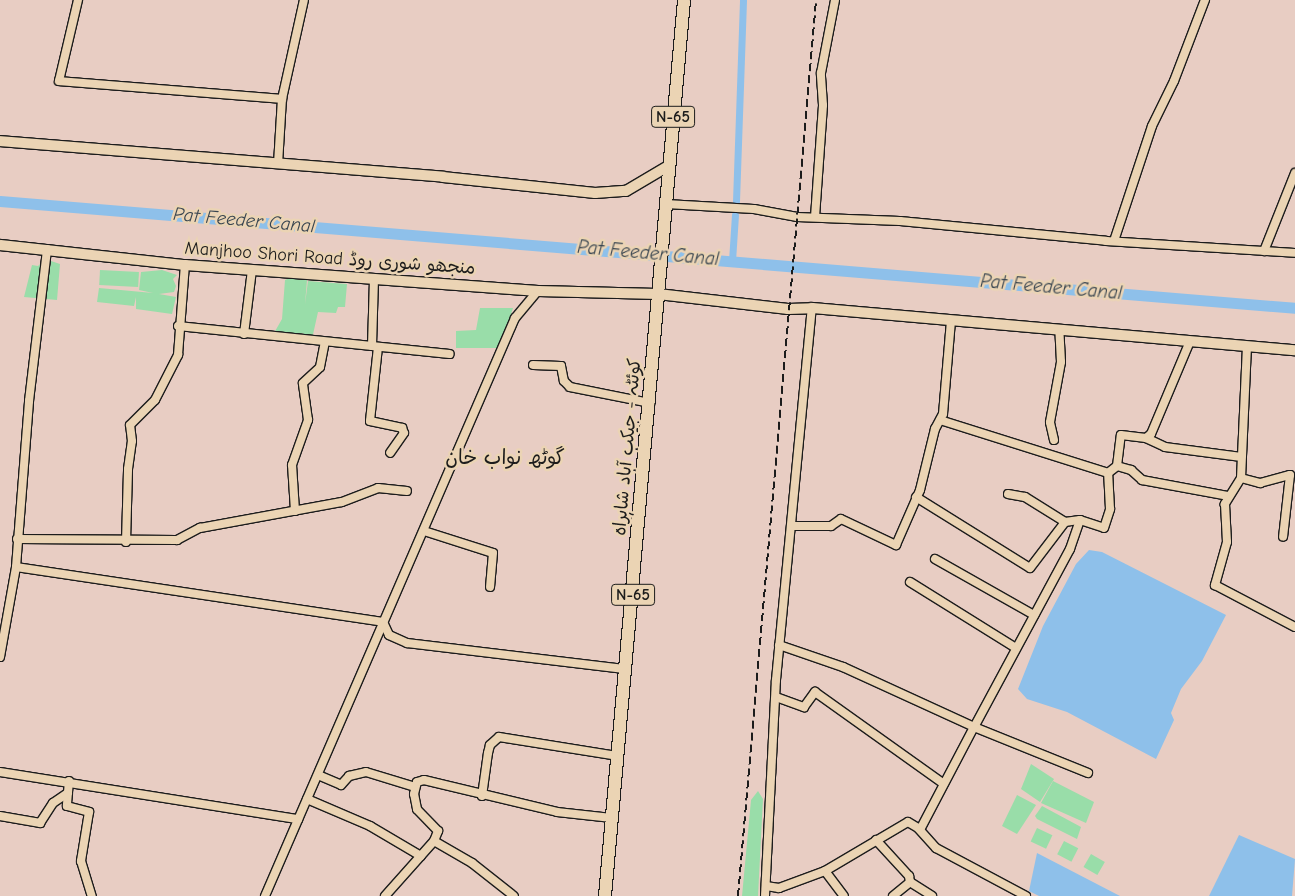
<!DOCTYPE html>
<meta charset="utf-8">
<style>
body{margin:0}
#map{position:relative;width:1295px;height:896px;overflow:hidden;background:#e8cdc3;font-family:"Comic Neue","Playpen Sans Arabic",sans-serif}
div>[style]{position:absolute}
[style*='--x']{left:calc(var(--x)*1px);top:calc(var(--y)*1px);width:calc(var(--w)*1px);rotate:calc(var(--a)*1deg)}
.green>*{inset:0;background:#99dda9;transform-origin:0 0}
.water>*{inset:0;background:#8ec0ea}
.canal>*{height:7px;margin:-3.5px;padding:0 3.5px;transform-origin:3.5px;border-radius:3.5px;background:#8ec0ea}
.river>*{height:11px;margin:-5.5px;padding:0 5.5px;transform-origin:5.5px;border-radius:5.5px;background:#8ec0ea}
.roads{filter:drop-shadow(1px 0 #1c1c1c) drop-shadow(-1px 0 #1c1c1c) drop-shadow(0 1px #1c1c1c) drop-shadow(0 -1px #1c1c1c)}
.minor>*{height:8px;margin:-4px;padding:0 4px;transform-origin:4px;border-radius:4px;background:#ebd4b4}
.tertiary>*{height:10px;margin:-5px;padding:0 5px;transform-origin:5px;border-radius:5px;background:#ebd4b4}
.trunk>*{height:12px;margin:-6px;padding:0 6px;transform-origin:6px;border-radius:6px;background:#ebd4b4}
.rail>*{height:2px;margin-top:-1px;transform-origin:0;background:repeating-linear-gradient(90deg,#1c1c1c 0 8px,transparent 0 12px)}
span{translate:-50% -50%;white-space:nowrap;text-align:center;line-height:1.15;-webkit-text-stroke:5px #ebd4b4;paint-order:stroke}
.shield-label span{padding:1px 4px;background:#ebd4b4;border:1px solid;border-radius:4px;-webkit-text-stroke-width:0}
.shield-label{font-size:16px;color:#1c1c1c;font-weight:700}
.street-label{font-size:18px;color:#1c1c1c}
.water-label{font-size:19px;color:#384550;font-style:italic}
.quarter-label{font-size:20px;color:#1c1c1c}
</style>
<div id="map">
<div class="green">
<i style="clip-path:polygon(45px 259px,60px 264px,57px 300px,24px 297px,32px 265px,38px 266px)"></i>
<i style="left:100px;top:270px;width:39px;height:15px;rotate:3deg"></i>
<i style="clip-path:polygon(162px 270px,177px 275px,173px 279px,176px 286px,174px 292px,159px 294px,176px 297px,172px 314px,136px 309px,136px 297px,134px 306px,97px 302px,99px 288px,153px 293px,139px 290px,141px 272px)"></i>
<i style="clip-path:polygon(292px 277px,307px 280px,305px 304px,308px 281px,347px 284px,345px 307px,338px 307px,336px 313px,318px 312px,312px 339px,305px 338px,303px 333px,298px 336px,274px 333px,282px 319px,285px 280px)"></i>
<i style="clip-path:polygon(480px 308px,513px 308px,500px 348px,456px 348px,456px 331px,476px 330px)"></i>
<i style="clip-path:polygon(1031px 764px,1054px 779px,1040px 802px,1021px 789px)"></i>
<i style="clip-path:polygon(1053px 781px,1094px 802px,1086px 823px,1041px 803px)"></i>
<i style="clip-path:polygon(758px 791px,763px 799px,758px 896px,742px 896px,751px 800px)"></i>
<i style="clip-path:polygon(1017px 795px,1036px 805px,1017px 834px,1002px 826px)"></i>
<i style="clip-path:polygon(1042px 806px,1081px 827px,1077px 839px,1037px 819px,1035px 816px)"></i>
<i style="left:1037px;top:828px;width:17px;height:15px;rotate:25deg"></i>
<i style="left:1064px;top:841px;width:16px;height:15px;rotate:27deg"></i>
<i style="left:1091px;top:854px;width:16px;height:15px;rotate:30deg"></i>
</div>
<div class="water">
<i style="clip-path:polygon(1089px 550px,1102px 552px,1226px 615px,1202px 661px,1181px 689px,1171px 713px,1174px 720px,1156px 759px,1067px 712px,1027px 699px,1018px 689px,1043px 626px,1076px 564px)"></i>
<i style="clip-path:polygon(1239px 835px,1295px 859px,1292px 896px,1209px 896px)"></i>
<i style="clip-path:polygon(1037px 853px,1120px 896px,1039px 896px,1029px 891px)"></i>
</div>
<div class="canal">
<i style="--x:736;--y:201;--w:201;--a:-88"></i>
<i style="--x:732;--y:261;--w:46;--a:-86.3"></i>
</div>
<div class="river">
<i style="--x:0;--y:201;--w:1299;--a:4.72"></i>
</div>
<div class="roads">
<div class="minor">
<i style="--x:78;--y:0;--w:83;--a:103.2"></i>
<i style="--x:59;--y:81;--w:224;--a:4.6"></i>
<i style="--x:278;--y:164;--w:65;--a:-86.5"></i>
<i style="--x:282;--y:99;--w:101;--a:-77.5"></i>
<i style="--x:666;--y:204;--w:88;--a:3.3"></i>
<i style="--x:754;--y:209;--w:44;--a:10.5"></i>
<i style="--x:797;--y:217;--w:103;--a:2.2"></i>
<i style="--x:900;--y:221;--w:207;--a:5.5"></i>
<i style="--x:1106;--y:241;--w:189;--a:3.6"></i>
<i style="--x:815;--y:217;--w:112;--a:-85.9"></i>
<i style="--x:823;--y:105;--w:32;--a:-94"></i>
<i style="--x:821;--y:73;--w:74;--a:-79.1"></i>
<i style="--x:1114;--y:241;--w:121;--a:-71.7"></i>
<i style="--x:1152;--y:126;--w:50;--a:-63.9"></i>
<i style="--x:1174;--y:81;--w:87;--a:-69.1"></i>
<i style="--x:1264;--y:251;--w:84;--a:-68.3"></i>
<i style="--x:178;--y:326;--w:273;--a:5.9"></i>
<i style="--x:244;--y:334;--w:64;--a:-82.9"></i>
<i style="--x:372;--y:346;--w:67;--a:-88.3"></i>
<i style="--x:1247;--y:346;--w:132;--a:92.6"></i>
<i style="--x:1241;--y:478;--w:20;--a:15"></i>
<i style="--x:1260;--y:483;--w:31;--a:-15"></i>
<i style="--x:1290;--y:475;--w:62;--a:96.4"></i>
<i style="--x:378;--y:347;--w:74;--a:96.2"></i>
<i style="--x:370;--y:421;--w:33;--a:12"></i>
<i style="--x:402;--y:428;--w:5;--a:68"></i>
<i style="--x:404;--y:433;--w:24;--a:125"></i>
<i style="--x:533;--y:365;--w:28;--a:2"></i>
<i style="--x:561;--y:366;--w:15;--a:79"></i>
<i style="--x:564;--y:381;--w:8;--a:45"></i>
<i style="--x:570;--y:387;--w:82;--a:11.3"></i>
<i style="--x:940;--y:420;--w:176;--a:17.5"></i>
<i style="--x:1146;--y:438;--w:21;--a:25"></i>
<i style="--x:1165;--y:447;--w:77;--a:7.5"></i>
<i style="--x:1054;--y:440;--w:18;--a:-103"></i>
<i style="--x:1050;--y:422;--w:61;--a:-79.6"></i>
<i style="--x:1061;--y:362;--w:33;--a:-93"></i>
<i style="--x:1117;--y:466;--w:15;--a:16"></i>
<i style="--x:1131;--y:470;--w:15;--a:42"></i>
<i style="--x:1142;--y:480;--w:87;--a:10.5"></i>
<i style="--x:1108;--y:473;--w:11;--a:-38"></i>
<i style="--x:1117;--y:466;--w:31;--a:-83"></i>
<i style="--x:1121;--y:435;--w:25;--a:7"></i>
<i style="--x:1146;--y:438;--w:6;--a:-39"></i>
<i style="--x:1151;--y:434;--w:101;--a:-67.2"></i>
<i style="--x:1241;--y:478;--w:31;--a:122"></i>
<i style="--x:1225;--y:504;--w:38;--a:87"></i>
<i style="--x:1227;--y:542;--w:45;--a:105.6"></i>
<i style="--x:1215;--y:585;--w:90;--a:27.7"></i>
<i style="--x:1008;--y:494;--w:17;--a:10"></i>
<i style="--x:1025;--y:497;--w:47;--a:32"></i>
<i style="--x:916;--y:497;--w:134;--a:31.9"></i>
<i style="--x:1030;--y:568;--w:58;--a:-52.7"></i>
<i style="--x:1065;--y:522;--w:15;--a:-8"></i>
<i style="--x:1080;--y:520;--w:25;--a:18"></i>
<i style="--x:1104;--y:528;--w:20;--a:-72"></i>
<i style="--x:1110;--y:509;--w:36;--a:-93"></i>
<i style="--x:295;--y:511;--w:46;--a:-93.7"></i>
<i style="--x:292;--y:465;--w:48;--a:-70.4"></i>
<i style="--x:308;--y:420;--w:37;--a:-98"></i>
<i style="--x:303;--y:383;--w:23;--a:-43"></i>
<i style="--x:320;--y:367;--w:25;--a:-79"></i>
<i style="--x:1080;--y:520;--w:31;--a:109"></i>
<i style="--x:1070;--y:549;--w:202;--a:118.3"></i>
<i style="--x:974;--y:727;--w:123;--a:22"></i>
<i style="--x:793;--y:526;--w:38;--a:0"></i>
<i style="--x:831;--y:526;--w:12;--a:-35"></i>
<i style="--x:841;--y:519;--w:61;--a:25.3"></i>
<i style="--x:896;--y:545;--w:60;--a:-66.4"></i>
<i style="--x:920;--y:490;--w:63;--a:-76.2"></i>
<i style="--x:935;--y:429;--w:17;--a:-62"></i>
<i style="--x:943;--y:414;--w:94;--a:-85.1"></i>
<i style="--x:424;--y:531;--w:72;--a:17.7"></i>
<i style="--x:493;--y:553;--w:34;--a:95"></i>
<i style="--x:17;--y:539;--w:160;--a:0.4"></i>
<i style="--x:177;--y:540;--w:26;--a:-28"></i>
<i style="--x:200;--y:528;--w:144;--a:-10.4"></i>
<i style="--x:342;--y:502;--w:39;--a:-21"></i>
<i style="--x:378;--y:488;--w:29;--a:6"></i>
<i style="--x:126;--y:542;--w:73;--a:-88.4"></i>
<i style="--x:128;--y:469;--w:28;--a:-82"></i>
<i style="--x:132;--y:441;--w:16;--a:-97"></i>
<i style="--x:130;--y:425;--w:35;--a:-45"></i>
<i style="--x:155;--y:400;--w:51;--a:-62.9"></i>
<i style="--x:178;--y:355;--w:90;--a:-85.6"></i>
<i style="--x:935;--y:559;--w:114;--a:29.5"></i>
<i style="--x:16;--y:567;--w:371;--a:8.5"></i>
<i style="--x:383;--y:622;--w:14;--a:65"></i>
<i style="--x:389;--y:635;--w:20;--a:24"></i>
<i style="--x:407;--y:643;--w:221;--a:6.8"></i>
<i style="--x:910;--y:582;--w:125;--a:31.9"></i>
<i style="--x:779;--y:645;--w:68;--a:19"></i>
<i style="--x:843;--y:667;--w:144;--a:24.6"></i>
<i style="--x:974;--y:727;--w:116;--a:117.7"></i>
<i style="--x:0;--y:657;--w:91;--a:-79.9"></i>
<i style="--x:16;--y:567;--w:167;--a:-85.5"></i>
<i style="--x:29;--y:401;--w:153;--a:-83.2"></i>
<i style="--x:776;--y:697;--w:30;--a:20"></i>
<i style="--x:804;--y:707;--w:19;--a:-54"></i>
<i style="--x:815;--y:692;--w:158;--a:35.5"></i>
<i style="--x:0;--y:772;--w:302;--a:9"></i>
<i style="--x:318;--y:775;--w:25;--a:23"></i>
<i style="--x:341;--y:785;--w:12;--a:-48"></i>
<i style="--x:349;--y:776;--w:17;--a:-13"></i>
<i style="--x:366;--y:772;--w:51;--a:17"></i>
<i style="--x:69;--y:781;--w:25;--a:95"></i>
<i style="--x:67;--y:806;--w:23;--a:15"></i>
<i style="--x:89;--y:812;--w:50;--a:99.3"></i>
<i style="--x:81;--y:861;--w:37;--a:73"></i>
<i style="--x:482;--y:796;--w:43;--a:-82.1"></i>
<i style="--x:488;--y:753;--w:8;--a:-76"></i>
<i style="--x:490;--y:745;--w:12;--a:-42"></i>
<i style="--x:499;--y:737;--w:121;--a:9.1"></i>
<i style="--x:307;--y:799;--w:69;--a:23.2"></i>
<i style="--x:370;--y:826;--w:59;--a:30.5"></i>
<i style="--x:0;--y:816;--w:41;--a:9.9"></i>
<i style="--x:40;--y:823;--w:24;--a:-57"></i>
<i style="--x:53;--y:803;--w:18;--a:-34"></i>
<i style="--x:876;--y:840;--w:49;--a:47.5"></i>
<i style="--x:909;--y:876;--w:6;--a:81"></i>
<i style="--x:910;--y:882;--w:26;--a:32"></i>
<i style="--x:434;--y:841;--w:11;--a:-68"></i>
<i style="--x:438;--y:831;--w:30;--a:-134"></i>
<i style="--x:417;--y:809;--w:15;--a:-101"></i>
<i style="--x:414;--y:794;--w:12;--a:-76"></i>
<i style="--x:417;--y:782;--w:7;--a:-16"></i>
<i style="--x:424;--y:780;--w:137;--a:13.5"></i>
<i style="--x:557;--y:812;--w:55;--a:6.2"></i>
<i style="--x:825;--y:871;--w:31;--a:53"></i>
<i style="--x:766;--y:886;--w:13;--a:9"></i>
<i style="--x:779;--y:888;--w:49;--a:-20.3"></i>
<i style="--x:825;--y:871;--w:96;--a:-30.6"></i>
<i style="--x:908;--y:822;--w:12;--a:31"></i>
<i style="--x:918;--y:828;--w:27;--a:48"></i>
<i style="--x:936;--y:848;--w:102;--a:28.1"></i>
<i style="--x:265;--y:896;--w:630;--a:-66.61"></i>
<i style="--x:515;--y:318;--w:35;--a:-50"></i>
<i style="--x:385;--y:896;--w:74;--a:-48.3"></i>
<i style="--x:434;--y:841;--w:44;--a:30.1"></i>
<i style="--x:472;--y:863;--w:53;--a:38.2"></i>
<i style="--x:765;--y:896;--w:216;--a:-87.1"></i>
<i style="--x:776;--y:680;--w:374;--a:-84.5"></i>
<i style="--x:893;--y:896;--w:22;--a:-39"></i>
</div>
<div class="tertiary">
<i style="--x:0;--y:141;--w:444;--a:4.6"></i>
<i style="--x:443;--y:177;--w:153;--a:6"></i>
<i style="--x:595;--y:193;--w:31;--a:-4"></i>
<i style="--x:626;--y:191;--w:51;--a:-30.6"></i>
<i style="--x:0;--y:245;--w:186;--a:6.2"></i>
<i style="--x:185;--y:265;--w:354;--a:4.2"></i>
<i style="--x:538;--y:291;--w:120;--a:1.4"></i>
<i style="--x:658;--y:294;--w:131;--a:6.6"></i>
<i style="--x:788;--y:309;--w:24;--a:-2"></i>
<i style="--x:812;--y:308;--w:485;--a:5"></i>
</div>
<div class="trunk">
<i style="--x:605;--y:896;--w:899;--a:-84.96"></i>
</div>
</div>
<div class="rail">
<i style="--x:738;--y:896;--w:899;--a:-85.02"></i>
</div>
<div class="shield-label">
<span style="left:673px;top:117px">N-65</span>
<span style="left:633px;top:595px">N-65</span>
</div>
<div class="street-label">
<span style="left:330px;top:259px;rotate:4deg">Manjhoo Shori Road منجھو شوری روڈ</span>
<span style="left:628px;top:447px;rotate:-85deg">کوئٹہ - جیکب آباد شاہراہ</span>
</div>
<div class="water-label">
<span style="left:244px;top:221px;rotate:5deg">Pat Feeder Canal</span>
<span style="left:648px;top:254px;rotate:5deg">Pat Feeder Canal</span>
<span style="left:1051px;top:288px;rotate:5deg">Pat Feeder Canal</span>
</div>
<div class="quarter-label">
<span style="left:505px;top:457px">گوٹھ نواب خان</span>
</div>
</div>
